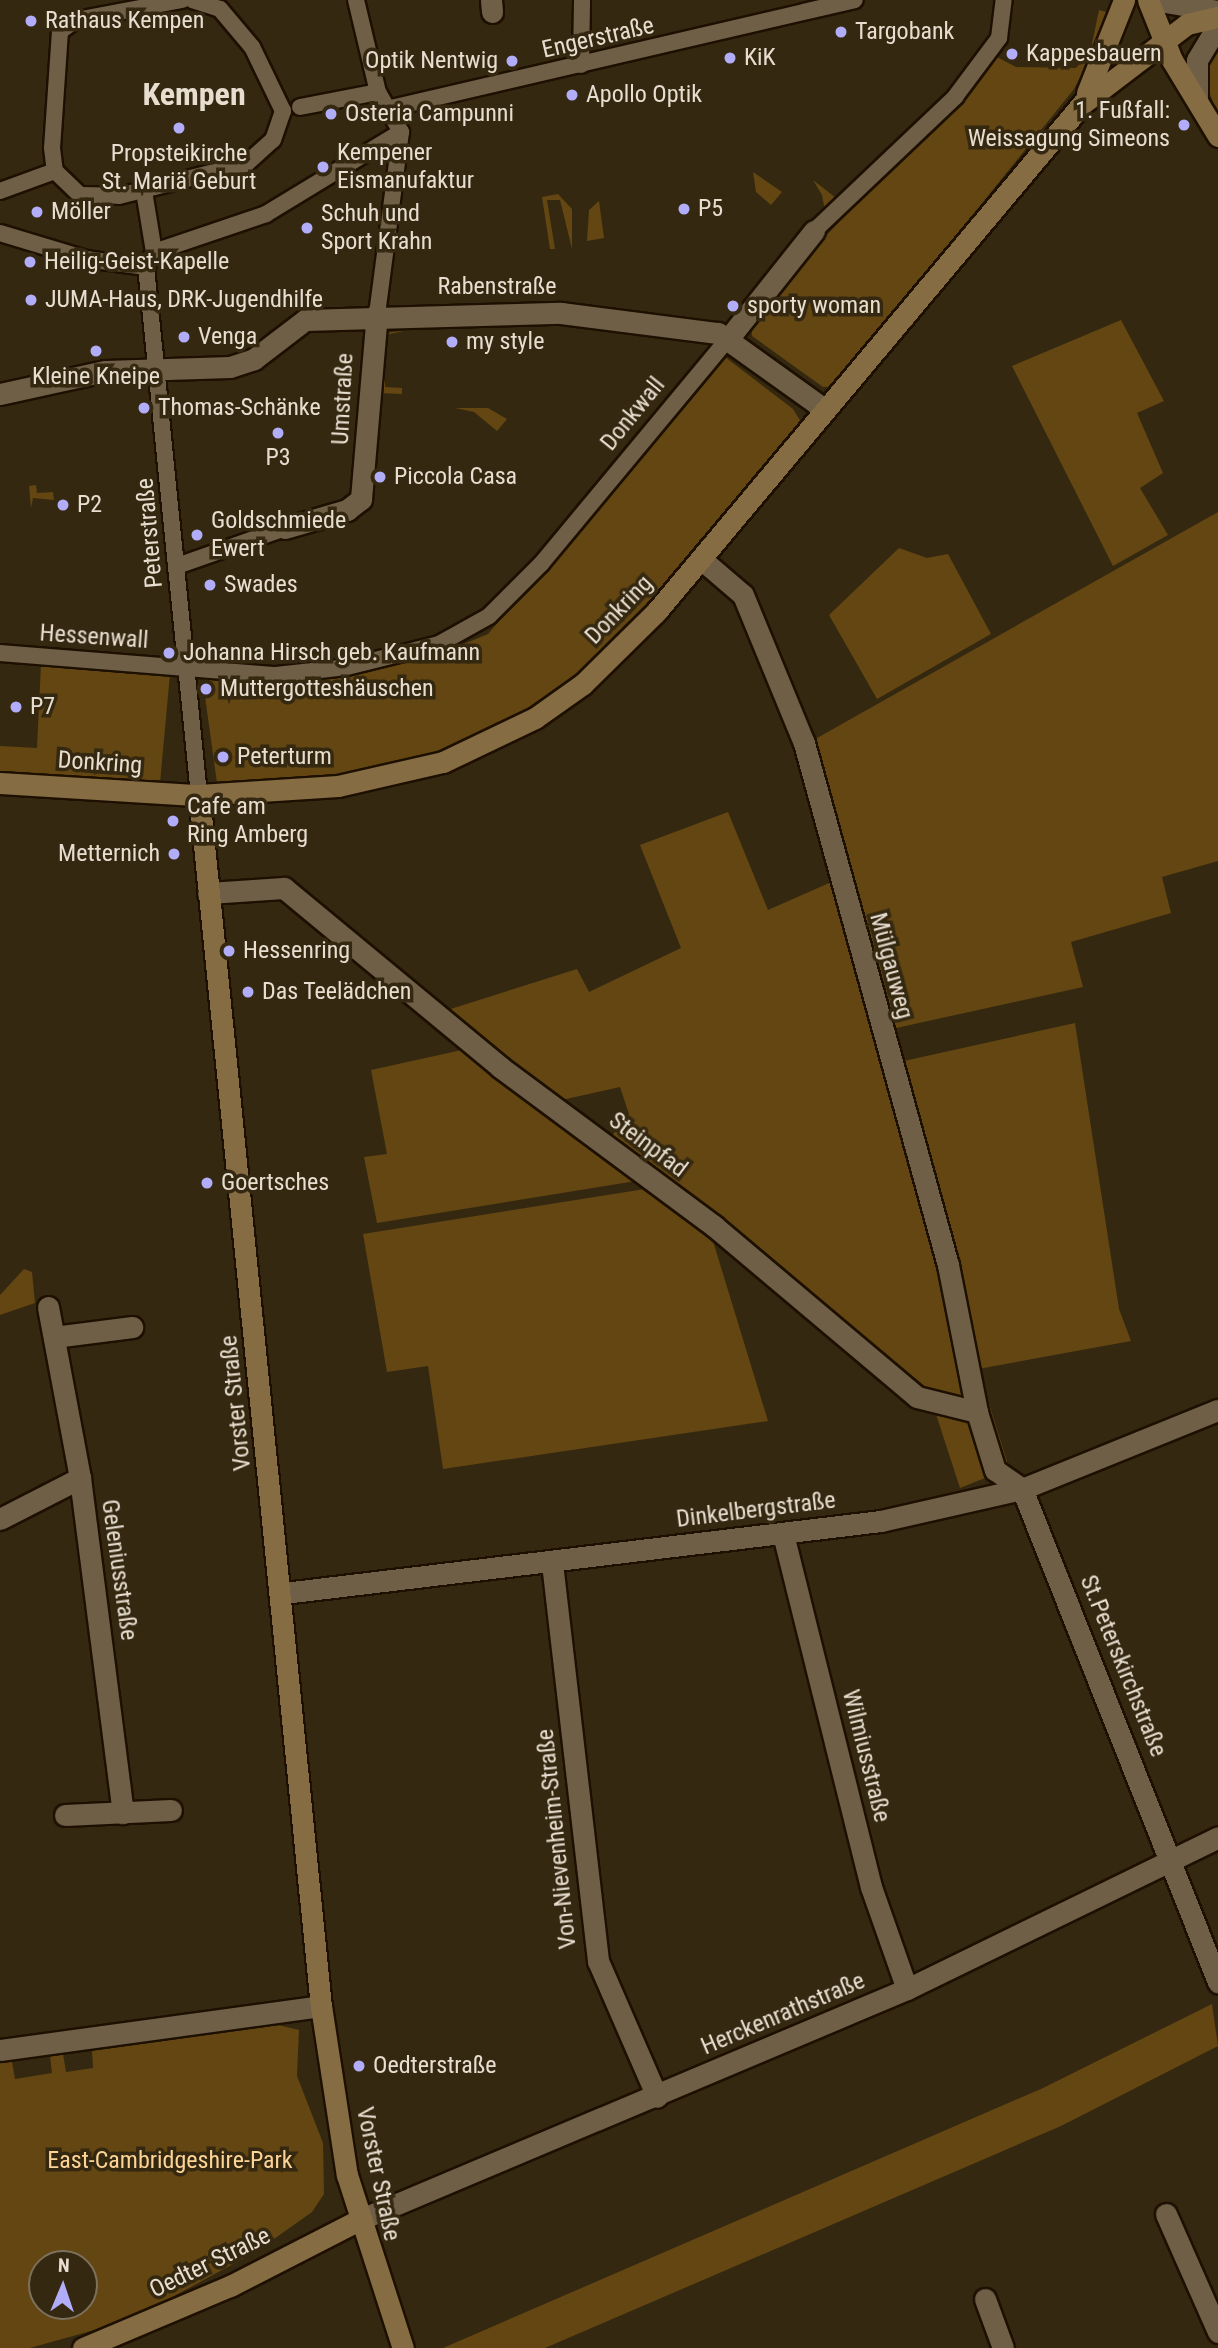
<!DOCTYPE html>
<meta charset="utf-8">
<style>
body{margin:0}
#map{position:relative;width:1218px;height:2348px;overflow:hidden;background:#352811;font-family:"Roboto Condensed",sans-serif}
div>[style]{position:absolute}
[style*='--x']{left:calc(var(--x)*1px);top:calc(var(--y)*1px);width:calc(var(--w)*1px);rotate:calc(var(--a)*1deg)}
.green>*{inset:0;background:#634611}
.roads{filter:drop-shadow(2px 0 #1d1000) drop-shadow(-2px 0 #1d1000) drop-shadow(0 2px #1d1000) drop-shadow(0 -2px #1d1000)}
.pedestrian>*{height:16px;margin:-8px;padding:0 8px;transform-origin:8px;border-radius:8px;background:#6f5f47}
.minor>*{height:21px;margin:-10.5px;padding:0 10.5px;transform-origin:10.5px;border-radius:10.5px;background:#6f5f47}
.secondary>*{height:21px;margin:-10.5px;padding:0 10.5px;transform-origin:10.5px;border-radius:10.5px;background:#866c43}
.dots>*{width:19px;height:19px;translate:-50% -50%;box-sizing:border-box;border:4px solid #352811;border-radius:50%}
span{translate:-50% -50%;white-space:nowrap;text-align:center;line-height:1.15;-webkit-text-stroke:7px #352811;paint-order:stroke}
.poi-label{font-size:24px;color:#e7ded0}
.left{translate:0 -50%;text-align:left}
.right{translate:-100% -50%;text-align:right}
.street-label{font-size:24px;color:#e7ded0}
.park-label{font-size:24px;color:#fcd496}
.district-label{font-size:32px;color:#e7ded0;font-weight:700}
.north{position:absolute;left:28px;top:2250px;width:70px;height:70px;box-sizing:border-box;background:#352811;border:2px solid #7c715d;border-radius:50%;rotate:2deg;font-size:19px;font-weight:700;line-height:28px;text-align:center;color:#e7ded0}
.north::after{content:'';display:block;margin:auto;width:24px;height:32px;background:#b2adf9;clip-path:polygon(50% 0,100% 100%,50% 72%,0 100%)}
</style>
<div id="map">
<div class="green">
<i style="clip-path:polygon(1099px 10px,1114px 14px,1074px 89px,835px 386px,823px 387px,752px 336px,751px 324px,790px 274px,995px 56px,1016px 67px,1076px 68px,1090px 53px)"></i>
<i style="clip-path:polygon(1218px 42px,1218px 116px,1203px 75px,1206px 54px)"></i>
<i style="clip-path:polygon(753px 172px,782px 192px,771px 205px,756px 192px)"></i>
<i style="clip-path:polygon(813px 180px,836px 198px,825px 211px,822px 195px)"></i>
<i style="clip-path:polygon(558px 194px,572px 209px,572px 249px,560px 200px,547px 200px,555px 249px,550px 249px,542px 197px)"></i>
<i style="clip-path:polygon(599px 201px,604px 238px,587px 241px,589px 210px)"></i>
<i style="clip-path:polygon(1121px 320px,1164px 401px,1137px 413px,1163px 473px,1140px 488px,1168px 535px,1113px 566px,1012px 366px)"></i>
<i style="clip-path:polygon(409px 330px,385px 335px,385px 387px,402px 388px,402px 394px,380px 393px,385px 333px)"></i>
<i style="clip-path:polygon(725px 357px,793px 409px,801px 422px,666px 588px,577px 676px,529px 711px,440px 753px,336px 777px,217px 783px,202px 675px,302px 680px,372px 671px,435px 656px,488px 634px)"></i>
<i style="clip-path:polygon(455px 408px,488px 408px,507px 419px,497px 431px,474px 412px)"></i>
<i style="clip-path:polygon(36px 485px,37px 493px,53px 492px,54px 500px,33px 498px,31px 508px,29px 486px)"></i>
<i style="clip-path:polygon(1218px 512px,1218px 861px,1162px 877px,1171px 913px,1071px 942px,1083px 987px,887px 1030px,810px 742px)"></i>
<i style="clip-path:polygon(899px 548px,927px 558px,948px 554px,991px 634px,877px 699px,829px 615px)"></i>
<i style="clip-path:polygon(41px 664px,170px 674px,160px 783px,0 773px,0 746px,37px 748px)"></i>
<i style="clip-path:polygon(728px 812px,768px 910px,836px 880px,941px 1266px,967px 1400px,920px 1395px,607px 1142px,629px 1114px,620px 1087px,553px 1102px,441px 1012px,577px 969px,589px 992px,681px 948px,640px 845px)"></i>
<i style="clip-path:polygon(1075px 1023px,1119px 1309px,1131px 1341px,978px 1369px,1010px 1471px,1002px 1473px,895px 1063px)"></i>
<i style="clip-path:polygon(471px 1048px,642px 1180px,377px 1223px,364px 1157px,387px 1154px,371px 1070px)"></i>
<i style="clip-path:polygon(644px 1184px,709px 1228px,768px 1421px,443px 1469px,428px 1366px,387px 1372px,363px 1234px,645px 1189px)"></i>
<i style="clip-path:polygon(24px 1269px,32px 1272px,35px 1303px,0 1315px,0 1295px)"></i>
<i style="clip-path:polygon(934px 1408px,968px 1413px,990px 1476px,960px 1488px)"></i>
<i style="clip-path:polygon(1212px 2004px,1218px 2046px,1061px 2126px,545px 2348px,443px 2348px,1043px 2088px)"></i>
<i style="clip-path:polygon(evenodd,274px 2024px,299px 2030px,297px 2076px,323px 2143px,324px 2194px,312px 2212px,257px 2251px,130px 2320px,30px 2348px,0 2348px,0 2063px,12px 2062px,15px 2079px,52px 2073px,50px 2056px,63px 2054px,66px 2072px,93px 2068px,92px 2050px,274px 2024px,42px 2264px,84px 2264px,84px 2306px,42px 2306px,42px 2264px)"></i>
</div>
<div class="roads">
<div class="pedestrian">
<i style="--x:182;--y:0;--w:108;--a:169.3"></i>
<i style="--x:76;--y:20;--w:19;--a:145"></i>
<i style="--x:60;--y:31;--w:117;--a:93.9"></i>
<i style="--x:52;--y:148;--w:23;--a:83"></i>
<i style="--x:55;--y:171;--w:35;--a:44"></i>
<i style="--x:80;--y:195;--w:39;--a:1"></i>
<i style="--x:119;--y:196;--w:131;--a:-14.1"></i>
<i style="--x:246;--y:164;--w:36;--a:-42"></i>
<i style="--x:273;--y:140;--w:31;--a:-71"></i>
<i style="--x:283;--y:111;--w:71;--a:-115.8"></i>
<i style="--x:252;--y:47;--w:50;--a:-130.1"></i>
<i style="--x:220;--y:9;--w:29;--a:-162"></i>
<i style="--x:356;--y:0;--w:95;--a:76.6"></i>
<i style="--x:378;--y:92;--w:46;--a:60.1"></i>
<i style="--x:401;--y:132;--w:184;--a:97.5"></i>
<i style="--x:581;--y:65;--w:65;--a:-89.1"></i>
<i style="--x:300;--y:107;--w:79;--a:-10.9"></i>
<i style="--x:391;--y:108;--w:476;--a:-13.1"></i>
<i style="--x:0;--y:191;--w:59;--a:-20"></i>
<i style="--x:144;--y:191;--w:62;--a:80.7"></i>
<i style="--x:814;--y:231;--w:195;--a:-43.5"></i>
<i style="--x:955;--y:97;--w:74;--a:-53.3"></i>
<i style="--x:999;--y:38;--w:38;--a:-83"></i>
<i style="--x:0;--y:233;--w:90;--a:16.8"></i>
<i style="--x:86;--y:259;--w:61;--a:7.6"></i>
<i style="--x:154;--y:252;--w:17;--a:118"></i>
<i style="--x:146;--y:267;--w:531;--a:84.27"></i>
<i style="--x:154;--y:252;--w:118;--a:-18.7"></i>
<i style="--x:266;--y:214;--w:158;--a:-31.3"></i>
<i style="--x:177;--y:566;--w:114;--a:-19.4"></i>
<i style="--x:0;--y:653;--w:277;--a:4.6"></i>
<i style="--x:276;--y:675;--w:71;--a:-6.4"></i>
<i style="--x:347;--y:667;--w:95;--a:-14"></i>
<i style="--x:439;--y:644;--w:57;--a:-29.2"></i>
<i style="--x:489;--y:616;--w:74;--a:-45"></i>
<i style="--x:541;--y:564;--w:293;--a:-50.3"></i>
</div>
<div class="minor">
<i style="--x:491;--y:0;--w:12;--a:85"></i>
<i style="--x:1153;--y:0;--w:66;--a:9.6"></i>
<i style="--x:1197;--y:99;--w:39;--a:-90"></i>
<i style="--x:1197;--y:60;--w:41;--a:-59"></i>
<i style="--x:728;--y:339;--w:138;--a:-51.5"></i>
<i style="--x:0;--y:394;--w:107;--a:-12.4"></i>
<i style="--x:105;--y:371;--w:125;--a:-1.8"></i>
<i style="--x:230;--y:367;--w:25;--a:-18"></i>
<i style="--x:254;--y:359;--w:64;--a:-37.4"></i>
<i style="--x:305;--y:320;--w:256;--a:-1.6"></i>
<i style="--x:561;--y:313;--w:158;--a:7.3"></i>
<i style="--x:718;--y:333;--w:130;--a:35.6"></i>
<i style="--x:285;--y:528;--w:65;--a:-16.2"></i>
<i style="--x:347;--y:510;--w:18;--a:-38"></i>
<i style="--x:361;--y:499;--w:186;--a:-85.1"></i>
<i style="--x:701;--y:559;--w:55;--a:40.6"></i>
<i style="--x:743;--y:595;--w:160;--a:67.6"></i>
<i style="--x:804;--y:743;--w:541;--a:74.58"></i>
<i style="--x:948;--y:1265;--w:150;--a:78.8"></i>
<i style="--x:208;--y:893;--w:76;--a:-3.8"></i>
<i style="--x:284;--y:888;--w:281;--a:39.6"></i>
<i style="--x:500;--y:1067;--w:267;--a:36.6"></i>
<i style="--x:714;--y:1226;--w:265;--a:40.1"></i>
<i style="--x:917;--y:1397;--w:62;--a:14"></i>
<i style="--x:977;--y:1412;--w:61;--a:72.8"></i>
<i style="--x:995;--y:1470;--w:33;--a:35"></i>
<i style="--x:1022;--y:1489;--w:531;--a:68.32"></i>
<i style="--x:48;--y:1307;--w:174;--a:79.4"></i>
<i style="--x:80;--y:1478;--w:338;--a:82.7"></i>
<i style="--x:54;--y:1337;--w:79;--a:-7.3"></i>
<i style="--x:0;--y:1519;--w:90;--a:-27.1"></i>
<i style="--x:783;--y:1534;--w:364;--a:76"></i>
<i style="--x:871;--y:1887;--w:108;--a:70.6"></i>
<i style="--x:552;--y:1563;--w:401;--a:83.4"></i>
<i style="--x:598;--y:1961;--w:148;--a:66.5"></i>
<i style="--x:284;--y:1593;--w:601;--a:-6.88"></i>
<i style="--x:881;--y:1521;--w:145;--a:-12.8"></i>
<i style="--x:1022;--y:1489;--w:211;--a:-22"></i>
<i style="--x:65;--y:1815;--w:106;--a:-2.7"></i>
<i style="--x:0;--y:2050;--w:324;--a:-7.8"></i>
<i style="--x:1166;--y:2214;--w:129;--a:66.2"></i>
<i style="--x:359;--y:2220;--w:595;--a:-22.86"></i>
<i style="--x:907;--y:1989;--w:346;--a:-26"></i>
<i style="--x:985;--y:2299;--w:52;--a:69.8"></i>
</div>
<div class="secondary">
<i style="--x:1148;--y:0;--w:65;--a:68.2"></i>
<i style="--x:1172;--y:60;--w:89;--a:58.8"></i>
<i style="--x:1087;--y:93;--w:100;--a:-68.3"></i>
<i style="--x:0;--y:783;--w:199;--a:3.5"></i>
<i style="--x:199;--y:795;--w:139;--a:-3.7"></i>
<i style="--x:338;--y:786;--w:108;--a:-12.9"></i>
<i style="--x:443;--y:762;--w:102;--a:-25.6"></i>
<i style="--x:535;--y:718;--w:59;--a:-35.3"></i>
<i style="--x:583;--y:684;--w:103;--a:-44.6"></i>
<i style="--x:656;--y:612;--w:663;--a:-50.02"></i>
<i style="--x:1082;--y:104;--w:132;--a:-37.3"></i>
<i style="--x:1187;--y:24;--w:32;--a:-13"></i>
<i style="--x:199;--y:795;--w:1217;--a:84.25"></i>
<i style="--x:321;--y:2006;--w:171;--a:81.3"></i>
<i style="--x:347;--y:2175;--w:182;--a:72.1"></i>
<i style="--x:83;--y:2348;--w:160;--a:-22.9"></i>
<i style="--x:230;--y:2286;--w:145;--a:-27.1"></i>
</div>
</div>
<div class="dots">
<i style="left:31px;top:21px;background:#b2adf9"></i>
<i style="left:841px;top:32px;background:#b2adf9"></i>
<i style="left:1012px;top:54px;background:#b2adf9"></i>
<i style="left:730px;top:58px;background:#b2adf9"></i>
<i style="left:512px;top:61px;background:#b2adf9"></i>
<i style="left:572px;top:95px;background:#b2adf9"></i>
<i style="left:331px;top:114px;background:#b2adf9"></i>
<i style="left:1184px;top:125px;background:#b2adf9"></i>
<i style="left:179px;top:128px;background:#b2adf9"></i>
<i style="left:323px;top:167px;background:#b2adf9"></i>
<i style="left:684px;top:209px;background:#b2adf9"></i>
<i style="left:37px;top:212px;background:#b2adf9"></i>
<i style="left:307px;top:228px;background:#b2adf9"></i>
<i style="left:30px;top:262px;background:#b2adf9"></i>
<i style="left:31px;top:300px;background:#b2adf9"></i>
<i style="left:733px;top:306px;background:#b2adf9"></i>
<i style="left:184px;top:337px;background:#b2adf9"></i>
<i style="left:452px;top:342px;background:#b2adf9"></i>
<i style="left:96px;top:351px;background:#b2adf9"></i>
<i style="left:144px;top:408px;background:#b2adf9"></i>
<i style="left:278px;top:433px;background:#b2adf9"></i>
<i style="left:380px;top:477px;background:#b2adf9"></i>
<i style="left:63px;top:505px;background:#b2adf9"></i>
<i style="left:197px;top:535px;background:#b2adf9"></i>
<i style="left:210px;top:585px;background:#b2adf9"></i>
<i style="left:169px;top:653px;background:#b2adf9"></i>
<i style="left:206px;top:689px;background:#b2adf9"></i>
<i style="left:16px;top:707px;background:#b2adf9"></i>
<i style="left:223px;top:757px;background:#b2adf9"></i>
<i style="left:173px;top:821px;background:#b2adf9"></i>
<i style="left:174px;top:854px;background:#b2adf9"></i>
<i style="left:229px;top:951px;background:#b2adf9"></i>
<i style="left:248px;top:992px;background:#b2adf9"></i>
<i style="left:207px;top:1183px;background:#b2adf9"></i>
<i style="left:359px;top:2066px;background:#b2adf9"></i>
</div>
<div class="poi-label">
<span class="left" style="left:45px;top:21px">Rathaus Kempen</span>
<span class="left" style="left:855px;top:32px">Targobank</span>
<span class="left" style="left:1026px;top:54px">Kappesbauern</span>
<span class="left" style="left:744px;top:58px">KiK</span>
<span class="right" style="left:498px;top:61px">Optik Nentwig</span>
<span class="left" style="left:586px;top:95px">Apollo Optik</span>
<span class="right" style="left:1170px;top:125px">1. Fußfall:<br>Weissagung Simeons</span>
<span class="left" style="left:345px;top:114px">Osteria Campunni</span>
<span class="left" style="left:337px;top:167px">Kempener<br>Eismanufaktur</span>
<span style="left:179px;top:168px">Propsteikirche<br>St. Mariä Geburt</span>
<span class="left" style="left:698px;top:209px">P5</span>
<span class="left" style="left:51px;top:212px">Möller</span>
<span class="left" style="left:321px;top:228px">Schuh und<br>Sport Krahn</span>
<span class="left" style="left:44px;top:262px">Heilig-Geist-Kapelle</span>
<span class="left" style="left:45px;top:300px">JUMA-Haus, DRK-Jugendhilfe</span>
<span class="left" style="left:747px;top:306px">sporty woman</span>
<span class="left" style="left:198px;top:337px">Venga</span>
<span class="left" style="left:466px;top:342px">my style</span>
<span style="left:96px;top:377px">Kleine Kneipe</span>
<span class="left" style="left:158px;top:408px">Thomas-Schänke</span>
<span style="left:278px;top:458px">P3</span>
<span class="left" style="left:394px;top:477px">Piccola Casa</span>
<span class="left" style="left:77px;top:505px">P2</span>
<span class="left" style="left:211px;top:535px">Goldschmiede<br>Ewert</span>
<span class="left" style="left:224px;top:585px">Swades</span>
<span class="left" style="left:183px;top:653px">Johanna Hirsch geb. Kaufmann</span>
<span class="left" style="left:220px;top:689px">Muttergotteshäuschen</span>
<span class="left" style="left:30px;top:707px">P7</span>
<span class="left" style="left:237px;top:757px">Peterturm</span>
<span class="left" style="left:187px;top:821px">Cafe am<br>Ring Amberg</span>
<span class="right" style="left:160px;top:854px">Metternich</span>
<span class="left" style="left:243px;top:951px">Hessenring</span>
<span class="left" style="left:262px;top:992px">Das Teelädchen</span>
<span class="left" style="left:221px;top:1183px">Goertsches</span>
<span class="left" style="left:373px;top:2066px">Oedterstraße</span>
</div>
<div class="street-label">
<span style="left:598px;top:38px;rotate:-13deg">Engerstraße</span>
<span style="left:497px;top:287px">Rabenstraße</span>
<span style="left:343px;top:399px;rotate:-87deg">Umstraße</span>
<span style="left:633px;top:414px;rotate:-51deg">Donkwall</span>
<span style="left:150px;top:533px;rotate:-95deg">Peterstraße</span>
<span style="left:619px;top:610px;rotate:-46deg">Donkring</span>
<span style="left:94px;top:637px;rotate:4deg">Hessenwall</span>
<span style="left:100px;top:763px;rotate:4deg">Donkring</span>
<span style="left:891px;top:966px;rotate:75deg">Mülgauweg</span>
<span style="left:648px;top:1145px;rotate:37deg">Steinpfad</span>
<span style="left:236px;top:1403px;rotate:-96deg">Vorster Straße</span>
<span style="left:756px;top:1510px;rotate:-7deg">Dinkelbergstraße</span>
<span style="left:119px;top:1570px;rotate:82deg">Geleniusstraße</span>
<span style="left:1123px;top:1666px;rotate:68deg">St.Peterskirchstraße</span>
<span style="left:866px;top:1756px;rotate:76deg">Wilmiusstraße</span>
<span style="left:557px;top:1839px;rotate:-96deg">Von-Nievenheim-Straße</span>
<span style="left:783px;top:2014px;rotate:-23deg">Herckenrathstraße</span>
<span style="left:378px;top:2174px;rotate:78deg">Vorster Straße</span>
<span style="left:210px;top:2263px;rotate:-26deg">Oedter Straße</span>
</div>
<div class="park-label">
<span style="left:170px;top:2161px">East-Cambridgeshire-Park</span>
</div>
<div class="district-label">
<span style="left:194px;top:94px">Kempen</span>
</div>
<div class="north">N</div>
</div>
